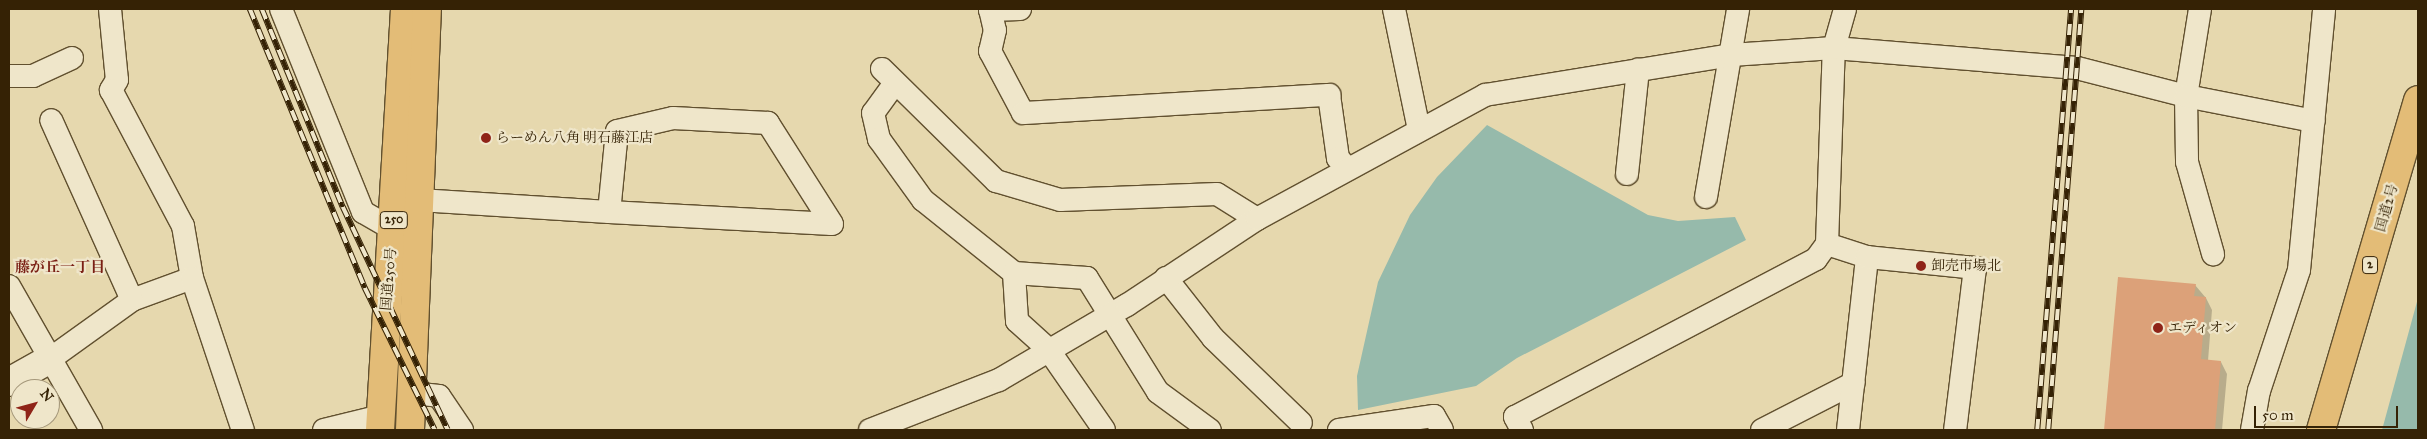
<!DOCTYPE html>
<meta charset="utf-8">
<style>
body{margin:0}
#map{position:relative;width:2427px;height:439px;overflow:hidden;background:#e6d8ae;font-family:"IM FELL Great Primer","Noto Serif JP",serif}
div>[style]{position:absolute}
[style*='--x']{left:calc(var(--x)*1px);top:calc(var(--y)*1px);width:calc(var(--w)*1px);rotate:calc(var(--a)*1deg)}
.water>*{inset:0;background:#96baab}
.shadow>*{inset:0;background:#0003}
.building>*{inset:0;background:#dca179}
.roads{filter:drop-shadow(1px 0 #61502f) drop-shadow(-1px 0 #61502f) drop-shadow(0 1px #61502f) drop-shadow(0 -1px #61502f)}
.street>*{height:22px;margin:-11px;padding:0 11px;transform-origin:11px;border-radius:11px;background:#efe6ca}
.secondary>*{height:28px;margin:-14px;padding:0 14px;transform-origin:14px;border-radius:14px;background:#efe6ca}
.highway>*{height:28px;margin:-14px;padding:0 14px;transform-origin:14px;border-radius:14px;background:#e3bc77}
.rail>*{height:5.5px;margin-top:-2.75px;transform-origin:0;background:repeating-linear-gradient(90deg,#efe6ca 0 11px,#352205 0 22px);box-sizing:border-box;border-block:1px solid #352205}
.dots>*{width:14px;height:14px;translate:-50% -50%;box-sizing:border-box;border:2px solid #efe6ca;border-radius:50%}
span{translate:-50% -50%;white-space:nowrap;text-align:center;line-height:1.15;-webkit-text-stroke:4.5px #efe6ca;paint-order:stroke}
.shield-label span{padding:1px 4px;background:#efe6ca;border:1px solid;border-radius:4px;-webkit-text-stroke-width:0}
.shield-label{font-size:12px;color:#352205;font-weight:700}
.poi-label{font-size:14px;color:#352205}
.left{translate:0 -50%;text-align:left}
.street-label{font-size:14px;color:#352205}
.neighbourhood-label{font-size:15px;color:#7a1f14;font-weight:700}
.frame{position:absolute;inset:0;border:10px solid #352205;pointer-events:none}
.north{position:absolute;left:10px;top:379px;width:50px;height:50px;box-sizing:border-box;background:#efe6ca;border:1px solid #a5987b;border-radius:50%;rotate:53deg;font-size:14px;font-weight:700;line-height:20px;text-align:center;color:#352205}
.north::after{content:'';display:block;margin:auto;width:18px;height:22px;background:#8f2418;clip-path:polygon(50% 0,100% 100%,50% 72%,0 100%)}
.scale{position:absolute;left:2254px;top:406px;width:144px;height:22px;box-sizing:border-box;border:2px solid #352205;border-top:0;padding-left:6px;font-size:15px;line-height:18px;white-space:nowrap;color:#352205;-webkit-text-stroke:4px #efe6ca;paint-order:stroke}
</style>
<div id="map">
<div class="water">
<i style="clip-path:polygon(1487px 125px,1648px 215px,1678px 221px,1735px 217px,1746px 240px,1517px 358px,1476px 386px,1358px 410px,1357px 376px,1378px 282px,1410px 215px,1437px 177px)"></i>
<i style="clip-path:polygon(2418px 298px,2418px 430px,2382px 430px)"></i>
</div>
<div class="shadow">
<i style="clip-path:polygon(2119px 278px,2195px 285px,2206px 298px,2212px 310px,2208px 361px,2221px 362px,2227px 374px,2222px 430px,2105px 430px)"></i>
</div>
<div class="building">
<i style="clip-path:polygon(2118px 277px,2196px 284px,2194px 296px,2206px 297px,2201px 359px,2221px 361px,2215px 430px,2104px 430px)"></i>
</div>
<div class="roads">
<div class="street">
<i style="--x:110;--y:9;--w:71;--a:84.4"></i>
<i style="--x:117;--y:80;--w:12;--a:121"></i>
<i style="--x:111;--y:90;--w:154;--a:62.1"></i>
<i style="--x:183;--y:226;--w:53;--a:80.2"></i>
<i style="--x:192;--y:278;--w:64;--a:159.9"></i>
<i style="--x:281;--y:9;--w:219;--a:68"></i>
<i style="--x:363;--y:212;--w:34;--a:30"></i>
<i style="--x:990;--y:9;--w:22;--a:77"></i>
<i style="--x:995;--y:30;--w:22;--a:103"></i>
<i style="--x:990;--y:51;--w:70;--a:62"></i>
<i style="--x:1023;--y:113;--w:307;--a:-3.4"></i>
<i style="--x:1329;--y:95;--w:64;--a:81.9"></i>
<i style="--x:1338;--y:158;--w:15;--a:48"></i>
<i style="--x:1394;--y:9;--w:124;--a:78.3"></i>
<i style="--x:2200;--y:9;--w:88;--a:99.1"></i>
<i style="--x:2186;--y:96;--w:66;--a:89.1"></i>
<i style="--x:2187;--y:162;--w:96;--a:74.2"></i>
<i style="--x:990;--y:10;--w:30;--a:-2"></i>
<i style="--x:882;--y:69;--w:160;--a:44.5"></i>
<i style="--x:996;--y:181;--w:67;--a:16.5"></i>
<i style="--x:1060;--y:200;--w:157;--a:-2.2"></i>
<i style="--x:1217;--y:194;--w:47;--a:32"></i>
<i style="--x:9;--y:76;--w:24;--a:0"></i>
<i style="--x:33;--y:76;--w:43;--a:-24.8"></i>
<i style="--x:895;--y:83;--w:37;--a:126"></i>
<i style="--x:873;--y:113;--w:27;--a:77"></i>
<i style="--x:879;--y:139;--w:75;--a:54.2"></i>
<i style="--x:923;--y:200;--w:117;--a:38.7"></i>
<i style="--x:1014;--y:273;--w:48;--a:86.4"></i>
<i style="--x:1017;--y:321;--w:42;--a:42.1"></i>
<i style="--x:1048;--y:349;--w:98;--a:55.3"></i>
<i style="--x:1627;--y:174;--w:105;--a:-84"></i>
<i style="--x:1706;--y:197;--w:191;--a:-80.3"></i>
<i style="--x:419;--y:200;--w:190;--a:3.6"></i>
<i style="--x:609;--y:212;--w:223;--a:3.1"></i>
<i style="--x:832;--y:224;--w:120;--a:-122.4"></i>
<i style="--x:768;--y:123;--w:95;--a:-177"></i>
<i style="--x:673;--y:118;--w:57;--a:166.9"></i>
<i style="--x:617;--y:131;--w:81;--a:95.6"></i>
<i style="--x:1827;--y:244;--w:42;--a:18"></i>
<i style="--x:1014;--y:273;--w:73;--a:3.9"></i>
<i style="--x:1087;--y:278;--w:134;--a:58.1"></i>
<i style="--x:1158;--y:392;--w:64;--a:36.2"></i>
<i style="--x:192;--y:278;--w:160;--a:71.5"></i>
<i style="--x:1166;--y:278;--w:76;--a:51.9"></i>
<i style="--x:1213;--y:338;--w:122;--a:44"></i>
<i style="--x:9;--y:286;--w:166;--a:60.3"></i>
<i style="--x:50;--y:359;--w:101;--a:-35.7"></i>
<i style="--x:132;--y:300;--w:197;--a:-114.2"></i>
<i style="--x:412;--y:393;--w:27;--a:6"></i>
<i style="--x:439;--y:396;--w:41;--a:55.9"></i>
<i style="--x:324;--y:430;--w:59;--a:-13.8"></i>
<i style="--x:870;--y:430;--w:138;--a:-21.2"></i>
<i style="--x:999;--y:380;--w:148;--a:-30.4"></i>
<i style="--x:1127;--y:305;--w:156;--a:-33.5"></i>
<i style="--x:1257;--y:219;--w:260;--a:-28.5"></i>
<i style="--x:1485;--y:95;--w:249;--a:-9.2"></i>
<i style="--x:1731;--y:55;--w:103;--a:-3.9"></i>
<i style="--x:1834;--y:48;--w:244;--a:4.7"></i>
<i style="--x:2077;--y:68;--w:113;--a:14.4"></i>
<i style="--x:2186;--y:96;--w:130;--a:11.1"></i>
<i style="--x:1339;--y:430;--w:96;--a:-8.4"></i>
<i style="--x:1434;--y:416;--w:16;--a:60"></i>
<i style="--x:1522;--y:430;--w:15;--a:-118"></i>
<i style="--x:1515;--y:417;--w:340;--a:-27.7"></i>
<i style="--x:1816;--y:259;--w:19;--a:-54"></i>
<i style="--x:1827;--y:244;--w:196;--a:-88"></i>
<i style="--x:1834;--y:48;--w:41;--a:-74.2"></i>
<i style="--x:1762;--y:430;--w:103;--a:-27.1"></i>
<i style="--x:1848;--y:430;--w:174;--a:-83.7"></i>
<i style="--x:1867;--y:257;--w:109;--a:5.8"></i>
<i style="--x:1975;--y:268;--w:163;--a:97"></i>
<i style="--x:2252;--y:430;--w:40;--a:-80"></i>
<i style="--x:2259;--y:391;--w:127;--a:-71.7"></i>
<i style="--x:2299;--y:270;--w:262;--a:-84.5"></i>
</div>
<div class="secondary">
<i style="--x:9;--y:382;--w:47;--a:-29.3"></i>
</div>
<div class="highway">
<i style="--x:380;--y:430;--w:422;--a:-86.6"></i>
<i style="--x:410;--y:430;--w:421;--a:-87.7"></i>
<i style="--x:2321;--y:430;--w:344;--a:-73.6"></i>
</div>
</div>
<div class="rail">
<i style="--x:250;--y:9;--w:302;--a:67.6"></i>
<i style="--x:365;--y:288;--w:158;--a:63.8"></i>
<i style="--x:262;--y:9;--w:214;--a:67.8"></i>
<i style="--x:343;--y:207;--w:246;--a:64.8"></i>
<i style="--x:2037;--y:430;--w:422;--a:-85.4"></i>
<i style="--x:2048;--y:430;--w:422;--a:-85.5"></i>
</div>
<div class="dots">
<i style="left:486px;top:138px;background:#8f2418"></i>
<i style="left:1921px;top:266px;background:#8f2418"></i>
<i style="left:2158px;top:328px;background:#8f2418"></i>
</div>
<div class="shield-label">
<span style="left:394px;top:220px">250</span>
<span style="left:2370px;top:265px">2</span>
</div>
<div class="poi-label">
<span class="left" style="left:496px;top:138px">らーめん八角 明石藤江店</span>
<span class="left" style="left:1931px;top:266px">卸売市場北</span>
<span class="left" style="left:2168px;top:328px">エディオン</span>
</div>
<div class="street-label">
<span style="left:2387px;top:208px;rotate:-74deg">国道2号</span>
<span style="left:389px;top:279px;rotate:-85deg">国道250号</span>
</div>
<div class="neighbourhood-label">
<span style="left:60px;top:268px">藤が丘一丁目</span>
</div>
<div class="frame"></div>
<div class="north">N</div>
<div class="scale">50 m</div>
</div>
